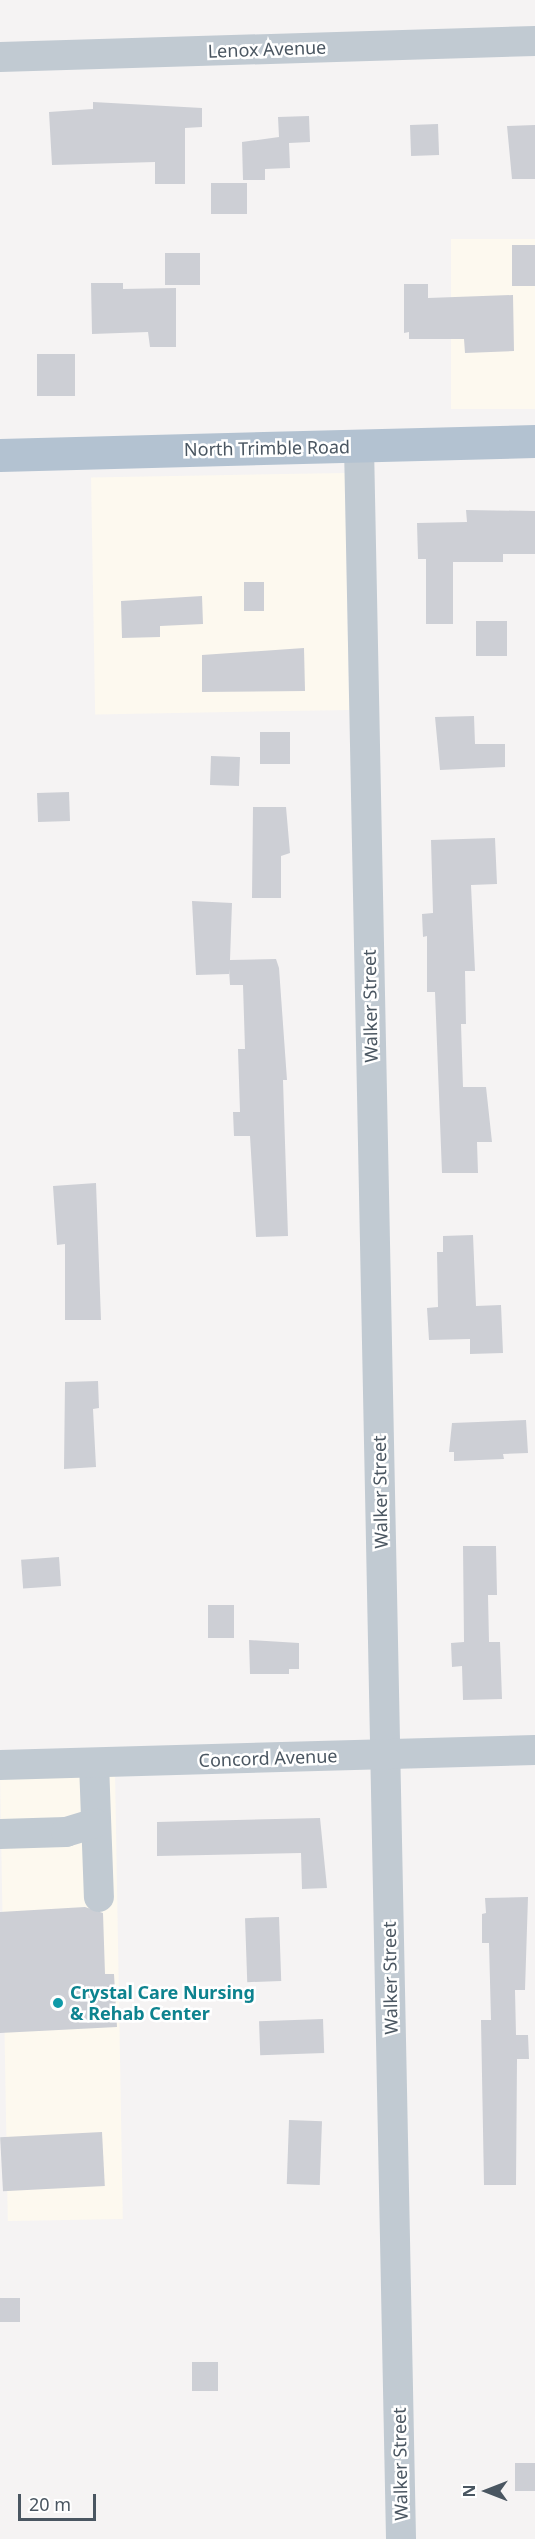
<!DOCTYPE html>
<style>
body{margin:0}
#map{position:relative;width:535px;height:2539px;overflow:hidden;background:#f5f3f3;font-family:"Noto Sans",sans-serif}
div>[style]{position:absolute}
[style*='--x']{left:calc(var(--x)*1px);top:calc(var(--y)*1px);width:calc(var(--w)*1px);rotate:calc(var(--a)*1deg)}
.commercial>*{inset:0;background:#fdf9ef;transform-origin:0 0}
.building>*{inset:0;background:#cdcfd5;transform-origin:0 0}
.minor>*{height:30px;margin:-15px;padding:0 15px;transform-origin:15px;border-radius:15px;background:#c1cad2}
.major>*{height:33px;margin:-16.5px;padding:0 16.5px;transform-origin:16.5px;border-radius:16.5px;background:#b3c2d1}
.dots>*{width:16px;height:16px;translate:-50% -50%;box-sizing:border-box;border:3px solid #fff;border-radius:50%}
span{translate:-50% -50%;white-space:nowrap;text-align:center;line-height:1.15;-webkit-text-stroke:5px #fff;paint-order:stroke}
.street-label{font-size:18px;color:#4a5661}
.culture-label{font-size:18px;color:#0d838f;font-weight:700}
.left{translate:0 -50%;text-align:left}
.north{position:absolute;left:457px;top:2461px;width:60px;height:60px;-webkit-text-stroke:4px #fff;paint-order:stroke;rotate:270deg;font-size:16px;font-weight:700;line-height:24px;text-align:center;color:#4a5661}
.north::after{content:'';display:block;margin:auto;width:21px;height:27px;background:#4a5661;clip-path:polygon(50% 0,100% 100%,50% 72%,0 100%)}
.scale{position:absolute;left:18px;top:2494px;width:78px;height:27px;box-sizing:border-box;border:3px solid #4a5661;border-top:0;padding-left:8px;font-size:18px;line-height:21px;white-space:nowrap;color:#4a5661;-webkit-text-stroke:4px #fff;paint-order:stroke}
</style>
<div id="map">
<div class="commercial">
<i style="left:535px;top:239px;width:170px;height:84px;rotate:90deg"></i>
<i style="left:345px;top:473px;width:237px;height:254px;rotate:89deg"></i>
<i style="left:115px;top:1772px;width:447px;height:115px;rotate:89deg"></i>
</div>
<div class="building">
<i style="clip-path:polygon(93px 102px,202px 108px,202px 127px,185px 128px,185px 184px,155px 184px,155px 162px,52px 165px,49px 112px,93px 109px)"></i>
<i style="clip-path:polygon(309px 116px,310px 142px,289px 143px,290px 168px,265px 169px,265px 180px,243px 180px,242px 142px,279px 137px,278px 117px)"></i>
<i style="left:438px;top:124px;width:31px;height:28px;rotate:88deg"></i>
<i style="clip-path:polygon(535px 125px,535px 179px,512px 179px,507px 126px)"></i>
<i style="left:211px;top:183px;width:36px;height:31px"></i>
<i style="left:512px;top:245px;width:23px;height:41px"></i>
<i style="left:165px;top:253px;width:35px;height:32px"></i>
<i style="clip-path:polygon(91px 283px,123px 283px,123px 289px,176px 288px,176px 347px,150px 347px,148px 332px,92px 334px)"></i>
<i style="clip-path:polygon(404px 284px,428px 284px,428px 298px,513px 295px,514px 351px,465px 353px,464px 339px,409px 339px,409px 332px,404px 333px)"></i>
<i style="left:37px;top:354px;width:38px;height:42px"></i>
<i style="clip-path:polygon(466px 510px,535px 511px,535px 554px,503px 554px,503px 562px,453px 562px,453px 624px,426px 624px,426px 559px,418px 559px,417px 523px,467px 522px)"></i>
<i style="left:244px;top:582px;width:20px;height:29px"></i>
<i style="clip-path:polygon(202px 596px,203px 624px,160px 626px,160px 637px,122px 638px,121px 601px)"></i>
<i style="left:476px;top:621px;width:31px;height:35px"></i>
<i style="clip-path:polygon(304px 648px,305px 691px,202px 692px,202px 655px)"></i>
<i style="clip-path:polygon(474px 716px,475px 744px,505px 744px,505px 767px,440px 770px,435px 717px)"></i>
<i style="left:260px;top:732px;width:30px;height:32px"></i>
<i style="left:211px;top:756px;width:29px;height:29px;rotate:2deg"></i>
<i style="left:69px;top:792px;width:29px;height:32px;rotate:88deg"></i>
<i style="clip-path:polygon(253px 807px,286px 807px,290px 853px,281px 856px,281px 898px,252px 898px)"></i>
<i style="clip-path:polygon(495px 838px,497px 884px,471px 885px,475px 971px,465px 971px,466px 1024px,461px 1024px,463px 1087px,486px 1087px,492px 1142px,477px 1142px,478px 1173px,442px 1173px,435px 992px,427px 992px,427px 936px,423px 937px,422px 914px,433px 913px,431px 840px)"></i>
<i style="clip-path:polygon(192px 901px,232px 903px,230px 960px,276px 959px,279px 968px,287px 1080px,283px 1080px,288px 1236px,256px 1237px,250px 1136px,234px 1136px,233px 1112px,240px 1112px,238px 1049px,245px 1049px,243px 985px,230px 985px,229px 969px,229px 974px,196px 975px)"></i>
<i style="clip-path:polygon(96px 1183px,101px 1320px,65px 1320px,65px 1244px,57px 1245px,53px 1186px)"></i>
<i style="clip-path:polygon(473px 1235px,476px 1306px,501px 1305px,503px 1353px,470px 1354px,470px 1339px,429px 1340px,427px 1308px,438px 1307px,437px 1252px,443px 1252px,443px 1236px)"></i>
<i style="clip-path:polygon(98px 1381px,99px 1408px,93px 1409px,96px 1467px,64px 1469px,65px 1382px)"></i>
<i style="clip-path:polygon(526px 1420px,528px 1453px,503px 1454px,504px 1459px,454px 1461px,454px 1452px,449px 1452px,452px 1423px)"></i>
<i style="clip-path:polygon(463px 1546px,496px 1546px,497px 1595px,488px 1595px,489px 1642px,500px 1642px,502px 1699px,463px 1700px,462px 1666px,452px 1667px,451px 1643px,464px 1642px)"></i>
<i style="left:59px;top:1557px;width:29px;height:38px;rotate:86deg"></i>
<i style="left:208px;top:1605px;width:26px;height:33px"></i>
<i style="clip-path:polygon(249px 1640px,299px 1643px,299px 1669px,289px 1669px,289px 1674px,250px 1674px)"></i>
<i style="clip-path:polygon(320px 1818px,327px 1888px,302px 1889px,301px 1853px,157px 1856px,157px 1822px)"></i>
<i style="clip-path:polygon(528px 1897px,525px 1990px,515px 1990px,516px 2035px,528px 2035px,529px 2059px,517px 2059px,516px 2185px,484px 2185px,481px 2020px,491px 2020px,489px 1943px,482px 1943px,482px 1914px,486px 1913px,485px 1898px)"></i>
<i style="clip-path:polygon(85px 1907px,103px 1913px,105px 1974px,114px 1974px,117px 2027px,0 2033px,0 1912px)"></i>
<i style="left:279px;top:1917px;width:64px;height:34px;rotate:88deg"></i>
<i style="left:323px;top:2019px;width:34px;height:64px;rotate:88deg"></i>
<i style="left:289px;top:2120px;width:33px;height:64px;rotate:2deg"></i>
<i style="left:102px;top:2132px;width:54px;height:102px;rotate:87deg"></i>
<i style="left:0;top:2298px;width:20px;height:24px"></i>
<i style="left:192px;top:2362px;width:26px;height:29px"></i>
<i style="left:515px;top:2463px;width:20px;height:28px"></i>
</div>
<div class="minor">
<i style="--x:0;--y:57;--w:535;--a:-1.71"></i>
<i style="--x:359;--y:446;--w:2093;--a:88.85"></i>
<i style="--x:94;--y:1763;--w:134;--a:87.9"></i>
<i style="--x:0;--y:1765;--w:535;--a:-1.61"></i>
<i style="--x:0;--y:1834;--w:66;--a:-1.7"></i>
<i style="--x:66;--y:1832;--w:30;--a:-17"></i>
</div>
<div class="major">
<i style="--x:0;--y:455;--w:535;--a:-1.5"></i>
</div>
<div class="dots">
<i style="left:58px;top:2003px;background:#0f9aa8"></i>
</div>
<div class="street-label">
<span style="left:267px;top:49px;rotate:-2deg">Lenox Avenue</span>
<span style="left:267px;top:448px;rotate:-1deg">North Trimble Road</span>
<span style="left:370px;top:1006px;rotate:-91deg">Walker Street</span>
<span style="left:380px;top:1492px;rotate:-91deg">Walker Street</span>
<span style="left:268px;top:1758px;rotate:-2deg">Concord Avenue</span>
<span style="left:390px;top:1978px;rotate:-91deg">Walker Street</span>
<span style="left:400px;top:2464px;rotate:-91deg">Walker Street</span>
</div>
<div class="culture-label">
<span class="left" style="left:70px;top:2003px">Crystal Care Nursing<br>&amp; Rehab Center</span>
</div>
<div class="north">N</div>
<div class="scale">20 m</div>
</div>
